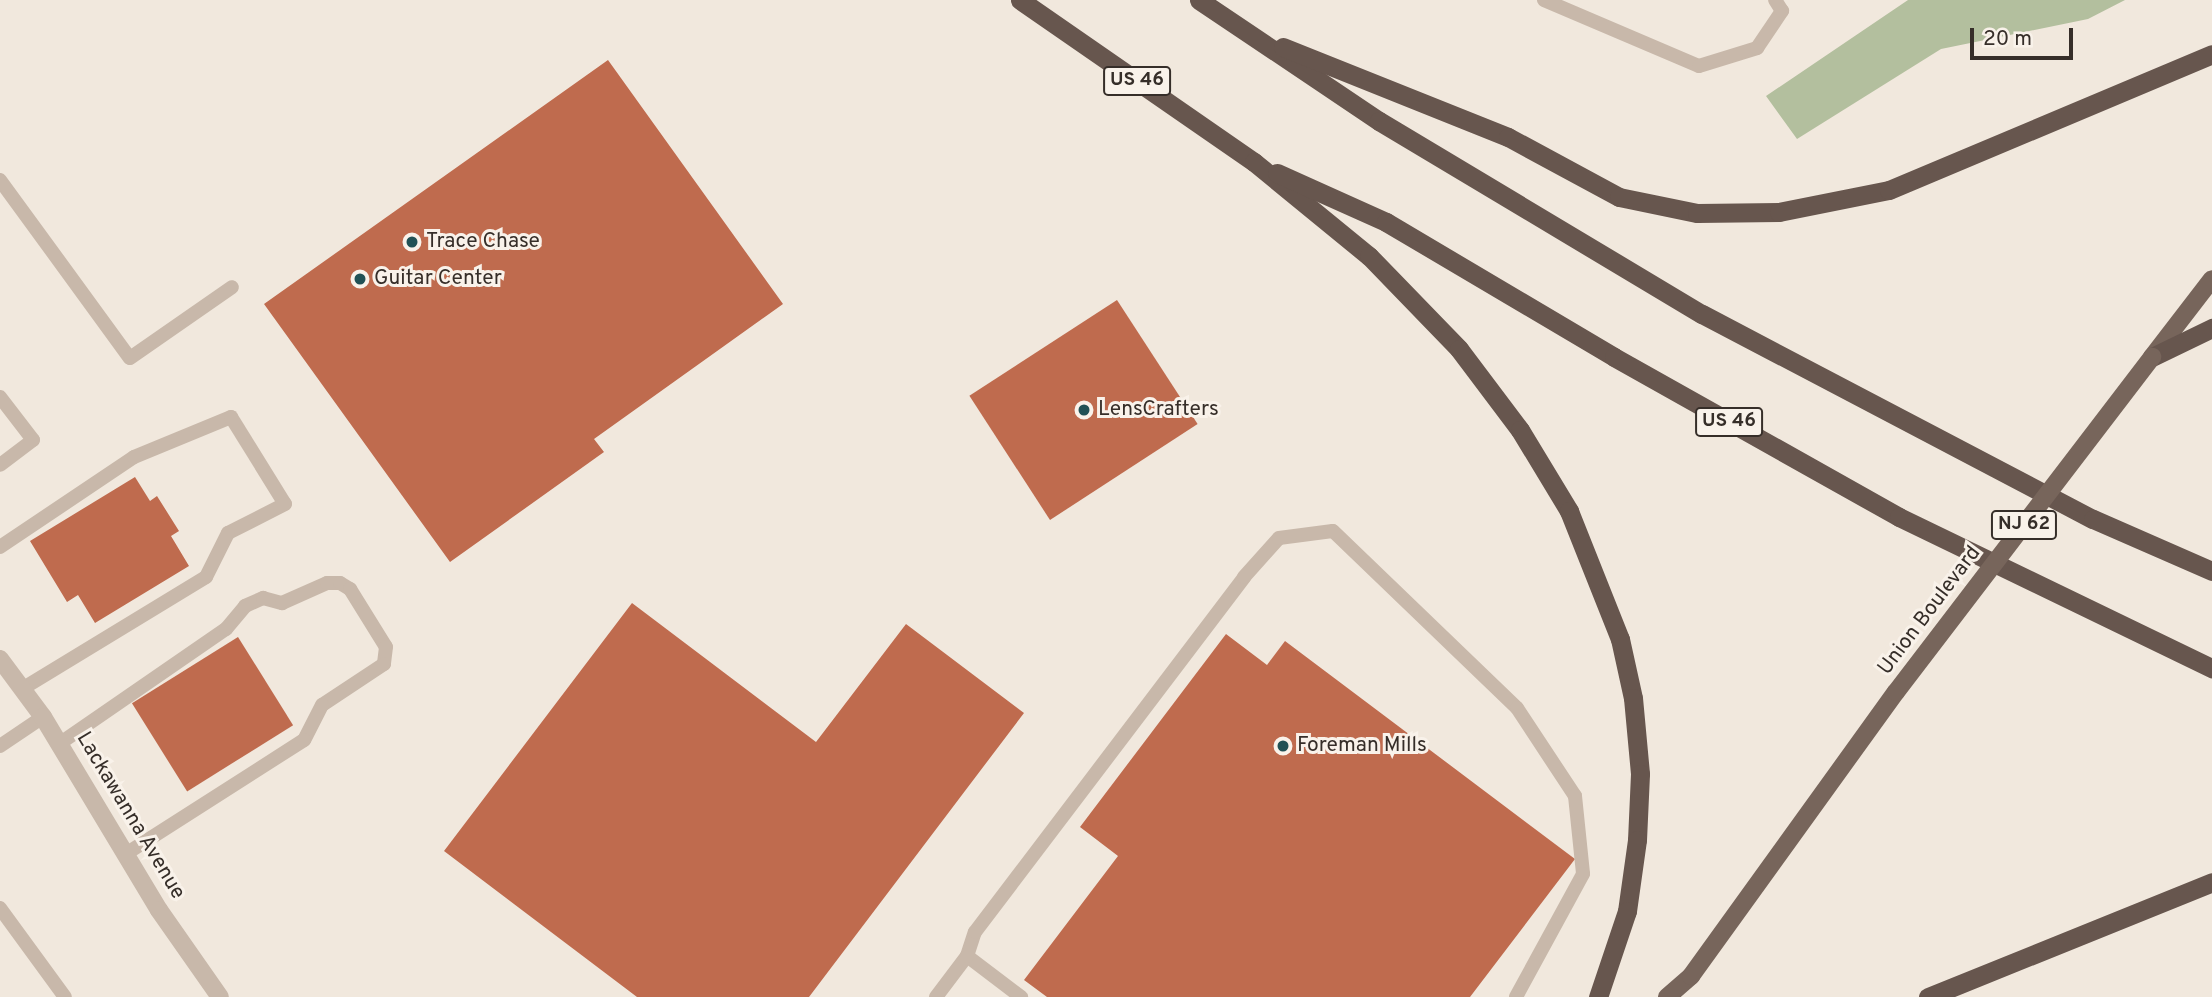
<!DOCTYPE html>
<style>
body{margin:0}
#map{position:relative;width:2212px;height:997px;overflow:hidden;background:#f1e8dd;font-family:Overpass,sans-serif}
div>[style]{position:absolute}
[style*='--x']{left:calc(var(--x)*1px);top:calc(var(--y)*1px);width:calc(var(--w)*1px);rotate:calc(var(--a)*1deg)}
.green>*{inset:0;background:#b3bf9e}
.building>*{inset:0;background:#bf6b4e;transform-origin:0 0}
.service>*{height:14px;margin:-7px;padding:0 7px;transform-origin:7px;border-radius:7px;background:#c8b8aa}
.tertiary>*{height:18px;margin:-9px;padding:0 9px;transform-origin:9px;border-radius:9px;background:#c8b8aa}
.primary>*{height:18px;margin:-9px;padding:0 9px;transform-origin:9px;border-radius:9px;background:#77655b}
.trunk>*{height:19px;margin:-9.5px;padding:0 9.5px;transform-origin:9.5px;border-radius:9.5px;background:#67564e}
.primary-bridge>*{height:18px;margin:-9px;padding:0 9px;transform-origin:9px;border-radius:9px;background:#77655b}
.dots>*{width:19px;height:19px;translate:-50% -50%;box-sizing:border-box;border:4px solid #f9f2ea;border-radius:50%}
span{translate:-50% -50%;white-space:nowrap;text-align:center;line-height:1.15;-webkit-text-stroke:6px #f9f2ea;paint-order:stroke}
.shield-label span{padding:2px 5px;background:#f9f2ea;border:2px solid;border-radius:5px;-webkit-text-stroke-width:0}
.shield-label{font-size:19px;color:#362e29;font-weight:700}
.poi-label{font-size:21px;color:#362e29}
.left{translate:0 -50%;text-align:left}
.street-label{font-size:21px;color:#362e29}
.scale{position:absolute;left:1970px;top:28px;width:103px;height:32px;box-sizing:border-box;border:4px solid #362e29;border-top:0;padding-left:9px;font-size:21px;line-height:24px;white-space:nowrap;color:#362e29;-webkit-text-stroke:5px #f9f2ea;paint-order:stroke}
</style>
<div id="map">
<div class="green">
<i style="clip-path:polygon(1908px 0,2125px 0,2088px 19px,1941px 49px,1797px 139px,1766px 96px)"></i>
</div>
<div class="building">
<i style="clip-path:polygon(608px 60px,783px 304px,594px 439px,604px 452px,450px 562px,264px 304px)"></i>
<i style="left:1117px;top:300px;width:148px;height:176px;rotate:57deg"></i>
<i style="clip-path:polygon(135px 477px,150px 501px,157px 496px,179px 531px,171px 536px,189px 566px,95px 623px,78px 595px,67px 602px,30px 541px)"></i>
<i style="clip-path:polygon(632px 603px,816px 742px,906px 624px,1024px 713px,809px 997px,637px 997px,444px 851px)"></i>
<i style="clip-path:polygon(1226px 634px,1267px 665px,1285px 641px,1575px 859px,1470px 997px,1047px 997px,1024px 980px,1118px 856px,1080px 827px)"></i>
<i style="left:238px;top:637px;width:104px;height:125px;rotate:58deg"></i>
</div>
<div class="service">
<i style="--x:1544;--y:0;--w:168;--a:23.1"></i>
<i style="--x:1699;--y:66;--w:61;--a:-17.2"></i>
<i style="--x:1757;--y:48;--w:45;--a:-56"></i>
<i style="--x:1782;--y:11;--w:13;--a:-122"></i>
<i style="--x:0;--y:180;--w:220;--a:53.9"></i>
<i style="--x:130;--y:358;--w:124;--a:-34.8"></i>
<i style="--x:0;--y:397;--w:54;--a:52.5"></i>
<i style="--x:33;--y:440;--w:41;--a:142.9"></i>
<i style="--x:0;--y:547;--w:161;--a:-33.9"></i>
<i style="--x:134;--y:457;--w:105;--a:-22.4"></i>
<i style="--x:231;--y:417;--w:102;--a:58.2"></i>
<i style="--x:285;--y:504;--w:64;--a:153"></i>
<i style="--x:228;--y:533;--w:49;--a:116.6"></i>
<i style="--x:206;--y:577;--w:215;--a:148.7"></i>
<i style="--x:59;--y:744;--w:203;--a:-34.6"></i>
<i style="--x:226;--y:629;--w:30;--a:-50"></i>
<i style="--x:245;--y:606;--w:20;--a:-24"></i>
<i style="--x:263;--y:598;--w:20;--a:15"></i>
<i style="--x:282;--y:603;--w:49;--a:-24"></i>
<i style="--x:327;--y:583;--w:13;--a:0"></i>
<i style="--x:340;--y:583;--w:12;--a:31"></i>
<i style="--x:350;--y:589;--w:68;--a:58.2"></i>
<i style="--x:386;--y:647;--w:17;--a:97"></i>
<i style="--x:384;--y:664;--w:74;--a:146.5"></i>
<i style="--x:322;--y:705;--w:39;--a:117"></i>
<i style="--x:304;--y:740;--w:211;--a:147.4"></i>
<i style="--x:0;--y:746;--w:52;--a:-34"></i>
<i style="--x:0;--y:908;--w:110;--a:53.9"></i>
<i style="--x:967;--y:956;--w:68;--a:37.2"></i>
<i style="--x:936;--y:997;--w:51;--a:-52.9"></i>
<i style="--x:967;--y:956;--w:25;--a:-72"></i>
<i style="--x:975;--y:932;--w:445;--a:-52.8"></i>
<i style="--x:1244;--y:577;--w:52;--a:-48.1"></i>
<i style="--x:1279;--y:538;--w:54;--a:-7.4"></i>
<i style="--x:1333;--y:531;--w:255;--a:43.9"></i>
<i style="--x:1517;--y:708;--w:105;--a:56.6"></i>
<i style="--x:1575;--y:796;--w:78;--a:84.1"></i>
<i style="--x:1583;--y:874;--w:140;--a:118.6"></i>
</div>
<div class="tertiary">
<i style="--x:0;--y:659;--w:72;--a:53.4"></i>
<i style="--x:43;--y:717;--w:225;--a:59"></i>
<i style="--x:159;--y:910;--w:106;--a:55"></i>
</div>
<div class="primary">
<i style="--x:2152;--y:357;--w:98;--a:-52.4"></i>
<i style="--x:1667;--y:997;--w:32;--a:-41"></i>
<i style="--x:1691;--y:976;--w:350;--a:-54.2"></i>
</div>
<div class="trunk">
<i style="--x:1020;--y:0;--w:285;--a:34.7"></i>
<i style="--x:1254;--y:162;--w:149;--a:39.3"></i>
<i style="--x:1369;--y:256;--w:129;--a:45.9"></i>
<i style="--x:1459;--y:349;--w:101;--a:53"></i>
<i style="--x:1520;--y:430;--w:95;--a:58.8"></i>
<i style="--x:1569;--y:511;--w:138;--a:68.3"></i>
<i style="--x:1620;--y:639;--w:60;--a:77.6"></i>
<i style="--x:1633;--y:698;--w:76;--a:84.7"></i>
<i style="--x:1640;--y:774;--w:66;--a:92.6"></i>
<i style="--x:1637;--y:840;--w:72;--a:98"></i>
<i style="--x:1627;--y:911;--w:91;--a:108.6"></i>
<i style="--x:1199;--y:0;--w:217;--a:33.9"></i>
<i style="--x:1379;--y:121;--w:376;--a:30.9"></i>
<i style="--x:1702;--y:314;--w:441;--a:27.7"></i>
<i style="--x:2093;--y:519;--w:130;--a:23.6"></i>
<i style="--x:1283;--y:47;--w:242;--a:21.8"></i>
<i style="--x:1508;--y:137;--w:126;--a:28.4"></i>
<i style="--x:1619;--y:197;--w:80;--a:11.6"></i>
<i style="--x:1697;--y:213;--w:82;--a:-0.7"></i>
<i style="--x:1779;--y:212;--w:112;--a:-11.3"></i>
<i style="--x:1889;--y:190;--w:350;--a:-22.8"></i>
<i style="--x:1277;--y:173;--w:120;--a:24.2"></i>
<i style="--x:1386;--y:222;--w:265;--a:30.6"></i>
<i style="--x:1614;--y:357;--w:327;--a:29.3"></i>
<i style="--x:1899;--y:517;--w:348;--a:25.8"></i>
<i style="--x:2152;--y:357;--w:67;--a:-25.8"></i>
<i style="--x:1928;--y:997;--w:306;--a:-22"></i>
</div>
<div class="primary-bridge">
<i style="--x:1896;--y:692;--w:422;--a:-52.6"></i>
</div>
<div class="dots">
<i style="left:412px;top:242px;background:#215155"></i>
<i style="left:360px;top:279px;background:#215155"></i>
<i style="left:1084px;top:410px;background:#215155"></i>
<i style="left:1283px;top:746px;background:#215155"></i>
</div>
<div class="shield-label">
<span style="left:1137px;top:81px">US 46</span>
<span style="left:1729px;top:422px">US 46</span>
<span style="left:2024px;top:525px">NJ 62</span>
</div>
<div class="poi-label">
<span class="left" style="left:426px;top:242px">Trace Chase</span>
<span class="left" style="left:374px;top:279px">Guitar Center</span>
<span class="left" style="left:1098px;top:410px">LensCrafters</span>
<span class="left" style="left:1297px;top:746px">Foreman Mills</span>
</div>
<div class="street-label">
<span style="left:1930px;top:611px;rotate:-53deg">Union Boulevard</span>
<span style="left:130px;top:816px;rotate:59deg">Lackawanna Avenue</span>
</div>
<div class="scale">20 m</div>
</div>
